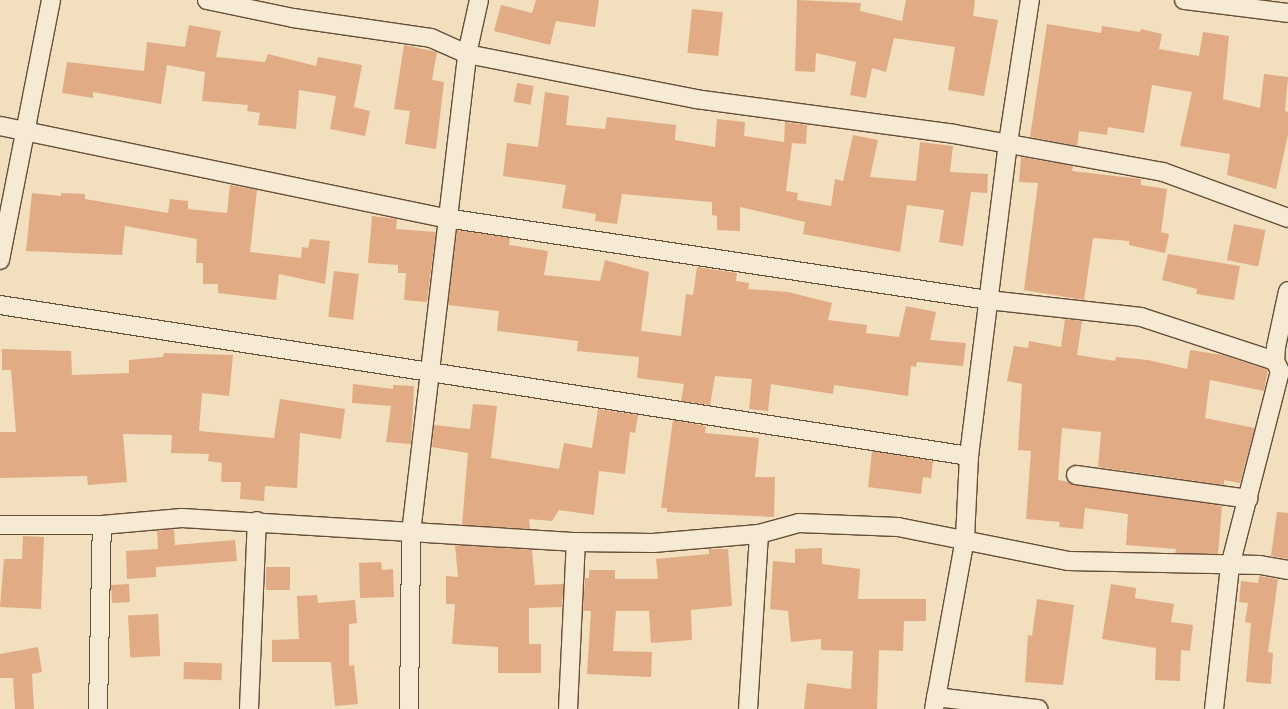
<!DOCTYPE html>
<style>
body{margin:0}
#map{position:relative;width:1288px;height:709px;overflow:hidden;background:#f2dfbd;font-family:Alegreya,serif}
div>[style]{position:absolute}
[style*='--x']{left:calc(var(--x)*1px);top:calc(var(--y)*1px);width:calc(var(--w)*1px);rotate:calc(var(--a)*1deg)}
.building>*{inset:0;background:#e1ab86;transform-origin:0 0}
.roads{filter:drop-shadow(1px 0 #664d38) drop-shadow(-1px 0 #664d38) drop-shadow(0 1px #664d38) drop-shadow(0 -1px #664d38)}
.minor>*{height:18px;margin:-9px;padding:0 9px;transform-origin:9px;border-radius:9px;background:#f7ead4}
span{translate:-50% -50%;white-space:nowrap;text-align:center;line-height:1.15;-webkit-text-stroke:3.5px #f7ead4;paint-order:stroke}
</style>
<div id="map">
<div class="building">
<i style="clip-path:polygon(536px 0,599px 0,595px 27px,556px 21px,550px 45px,494px 31px,501px 5px,532px 13px)"></i>
<i style="clip-path:polygon(797px 0,861px 3px,860px 11px,902px 21px,906px 0,975px 0,973px 16px,998px 20px,984px 96px,948px 90px,955px 47px,894px 38px,886px 72px,872px 68px,866px 98px,850px 95px,856px 62px,816px 53px,815px 72px,795px 71px)"></i>
<i style="left:692px;top:9px;width:31px;height:44px;rotate:6deg"></i>
<i style="clip-path:polygon(1047px 24px,1101px 33px,1102px 26px,1140px 32px,1141px 29px,1162px 34px,1159px 49px,1199px 56px,1203px 32px,1229px 36px,1223px 99px,1260px 108px,1264px 74px,1288px 77px,1285px 111px,1288px 112px,1288px 135px,1276px 189px,1227px 175px,1230px 154px,1180px 146px,1192px 92px,1152px 85px,1144px 133px,1108px 127px,1107px 135px,1079px 131px,1077px 146px,1030px 137px)"></i>
<i style="clip-path:polygon(189px 25px,221px 31px,216px 57px,265px 62px,268px 54px,316px 66px,318px 57px,362px 65px,354px 107px,370px 111px,365px 136px,330px 129px,336px 96px,299px 90px,296px 129px,258px 125px,260px 113px,247px 111px,248px 105px,202px 101px,205px 72px,167px 65px,161px 104px,93px 92px,93px 98px,62px 93px,67px 62px,144px 71px,147px 42px,185px 47px)"></i>
<i style="clip-path:polygon(404px 45px,437px 52px,432px 80px,444px 82px,436px 149px,405px 144px,410px 111px,394px 109px)"></i>
<i style="left:517px;top:83px;width:17px;height:19px;rotate:10deg"></i>
<i style="clip-path:polygon(545px 92px,569px 96px,566px 125px,605px 129px,607px 117px,676px 125px,675px 140px,715px 147px,717px 119px,745px 122px,744px 136px,784px 142px,785px 122px,807px 125px,806px 144px,792px 143px,786px 191px,798px 193px,797px 200px,831px 206px,835px 179px,843px 181px,853px 135px,878px 140px,870px 177px,916px 181px,920px 142px,953px 146px,950px 172px,988px 174px,987px 193px,971px 192px,963px 246px,939px 242px,944px 210px,907px 205px,900px 252px,803px 234px,805px 222px,740px 207px,740px 231px,717px 230px,717px 216px,712px 215px,712px 202px,622px 194px,617px 224px,595px 221px,596px 214px,562px 208px,566px 185px,503px 176px,507px 143px,538px 147px)"></i>
<i style="clip-path:polygon(1021px 157px,1073px 166px,1072px 171px,1141px 179px,1141px 185px,1167px 189px,1161px 232px,1169px 234px,1165px 253px,1129px 245px,1129px 241px,1093px 238px,1084px 300px,1024px 290px,1038px 183px,1019px 182px)"></i>
<i style="clip-path:polygon(230px 185px,257px 190px,250px 252px,301px 258px,302px 247px,308px 248px,310px 239px,330px 241px,325px 284px,279px 274px,276px 300px,218px 293px,218px 284px,203px 284px,203px 263px,196px 263px,197px 239px,125px 226px,122px 255px,26px 251px,32px 193px,61px 196px,61px 193px,85px 194px,85px 199px,168px 213px,170px 199px,188px 201px,188px 209px,227px 213px)"></i>
<i style="clip-path:polygon(372px 216px,397px 219px,396px 229px,436px 232px,427px 302px,404px 300px,406px 273px,398px 273px,398px 265px,368px 263px)"></i>
<i style="left:1234px;top:224px;width:32px;height:37px;rotate:11deg"></i>
<i style="clip-path:polygon(457px 230px,510px 238px,509px 245px,548px 251px,544px 275px,600px 281px,605px 260px,649px 272px,641px 331px,681px 336px,686px 294px,693px 295px,697px 267px,737px 273px,736px 281px,749px 283px,748px 289px,788px 292px,832px 303px,828px 320px,867px 325px,866px 333px,899px 337px,906px 306px,936px 312px,930px 340px,966px 343px,963px 366px,917px 362px,916px 367px,911px 366px,908px 396px,834px 385px,833px 394px,771px 384px,768px 411px,749px 409px,752px 379px,715px 376px,710px 405px,681px 401px,684px 384px,637px 378px,639px 357px,577px 351px,578px 341px,497px 331px,499px 311px,448px 305px)"></i>
<i style="clip-path:polygon(1168px 254px,1240px 266px,1234px 300px,1196px 294px,1197px 289px,1162px 280px)"></i>
<i style="left:334px;top:271px;width:25px;height:46px;rotate:7deg"></i>
<i style="clip-path:polygon(1065px 319px,1082px 321px,1077px 355px,1115px 361px,1116px 357px,1148px 360px,1187px 369px,1190px 350px,1223px 355px,1268px 370px,1264px 391px,1210px 380px,1205px 418px,1255px 428px,1240px 483px,1224px 480px,1224px 485px,1098px 467px,1101px 432px,1062px 428px,1058px 480px,1222px 506px,1218px 554px,1175px 553px,1176px 549px,1126px 545px,1128px 514px,1085px 508px,1083px 529px,1059px 527px,1060px 522px,1026px 519px,1031px 451px,1018px 450px,1022px 384px,1007px 381px,1014px 346px,1028px 348px,1029px 341px,1061px 347px)"></i>
<i style="clip-path:polygon(2px 349px,71px 351px,72px 375px,129px 373px,129px 360px,163px 357px,164px 353px,233px 355px,229px 396px,202px 393px,199px 431px,274px 438px,280px 399px,345px 409px,341px 439px,300px 433px,297px 488px,265px 486px,264px 501px,240px 499px,241px 482px,221px 482px,222px 463px,208px 461px,209px 454px,171px 453px,172px 435px,123px 434px,127px 482px,88px 485px,87px 476px,0 478px,0 432px,16px 432px,11px 370px,2px 370px)"></i>
<i style="clip-path:polygon(353px 384px,393px 389px,393px 385px,414px 386px,411px 444px,386px 442px,391px 406px,352px 403px)"></i>
<i style="clip-path:polygon(473px 404px,497px 406px,491px 458px,559px 469px,564px 443px,592px 448px,598px 409px,638px 415px,635px 433px,630px 432px,625px 474px,599px 471px,594px 515px,559px 510px,552px 521px,529px 519px,530px 529px,462px 525px,468px 453px,432px 447px,434px 425px,470px 429px)"></i>
<i style="clip-path:polygon(673px 420px,706px 426px,705px 433px,759px 438px,755px 477px,775px 477px,774px 517px,667px 512px,667px 508px,661px 508px)"></i>
<i style="clip-path:polygon(872px 451px,933px 461px,931px 478px,923px 477px,921px 494px,868px 487px)"></i>
<i style="clip-path:polygon(1277px 512px,1288px 513px,1288px 559px,1271px 556px)"></i>
<i style="clip-path:polygon(174px 529px,175px 545px,235px 540px,237px 561px,156px 567px,156px 577px,127px 579px,126px 551px,158px 549px,157px 531px)"></i>
<i style="clip-path:polygon(23px 536px,44px 537px,41px 609px,0 607px,4px 559px,22px 559px)"></i>
<i style="clip-path:polygon(455px 545px,532px 550px,535px 585px,564px 584px,562px 607px,529px 608px,529px 644px,541px 644px,541px 673px,498px 673px,498px 647px,452px 644px,455px 604px,446px 604px,446px 576px,458px 577px)"></i>
<i style="clip-path:polygon(822px 548px,822px 564px,860px 569px,858px 599px,926px 599px,926px 621px,904px 621px,903px 651px,879px 650px,877px 709px,804px 709px,807px 683px,851px 689px,853px 651px,821px 650px,821px 639px,791px 642px,788px 611px,770px 609px,773px 561px,795px 563px,795px 549px)"></i>
<i style="clip-path:polygon(709px 549px,728px 549px,732px 606px,691px 610px,692px 640px,651px 643px,649px 611px,616px 611px,613px 651px,652px 652px,651px 677px,587px 674px,591px 611px,583px 611px,585px 578px,589px 578px,589px 570px,615px 570px,615px 579px,658px 579px,656px 559px,709px 554px)"></i>
<i style="clip-path:polygon(381px 562px,382px 570px,393px 569px,394px 597px,360px 598px,359px 563px)"></i>
<i style="left:290px;top:567px;width:23px;height:24px;rotate:90deg"></i>
<i style="clip-path:polygon(1259px 576px,1278px 579px,1268px 652px,1273px 653px,1271px 684px,1246px 682px,1251px 623px,1245px 622px,1248px 603px,1239px 602px,1241px 581px,1258px 583px)"></i>
<i style="left:129px;top:584px;width:18px;height:18px;rotate:87deg"></i>
<i style="clip-path:polygon(1111px 584px,1136px 588px,1135px 598px,1174px 604px,1171px 622px,1193px 625px,1190px 651px,1181px 650px,1180px 681px,1155px 680px,1156px 648px,1102px 639px)"></i>
<i style="clip-path:polygon(317px 595px,318px 603px,355px 600px,357px 623px,349px 624px,349px 666px,354px 665px,358px 704px,335px 706px,331px 662px,272px 662px,272px 640px,299px 639px,297px 596px)"></i>
<i style="clip-path:polygon(1037px 599px,1074px 605px,1063px 685px,1025px 682px,1028px 635px,1032px 636px)"></i>
<i style="left:158px;top:614px;width:42px;height:30px;rotate:87deg"></i>
<i style="clip-path:polygon(38px 647px,42px 672px,32px 674px,34px 709px,15px 709px,13px 678px,0 678px,0 654px)"></i>
<i style="left:184px;top:662px;width:38px;height:17px;rotate:2deg"></i>
</div>
<div class="roads">
<div class="minor">
<i style="--x:207;--y:0;--w:88;--a:11.8"></i>
<i style="--x:293;--y:18;--w:139;--a:8.2"></i>
<i style="--x:431;--y:38;--w:39;--a:24"></i>
<i style="--x:467;--y:54;--w:233;--a:11.1"></i>
<i style="--x:696;--y:99;--w:260;--a:7.7"></i>
<i style="--x:954;--y:134;--w:212;--a:10.3"></i>
<i style="--x:1163;--y:172;--w:133;--a:20.2"></i>
<i style="--x:1184;--y:0;--w:105;--a:7.1"></i>
<i style="--x:0;--y:126;--w:455;--a:11.7"></i>
<i style="--x:446;--y:218;--w:548;--a:8.6"></i>
<i style="--x:988;--y:300;--w:154;--a:6.3"></i>
<i style="--x:1141;--y:317;--w:141;--a:18.2"></i>
<i style="--x:0;--y:260;--w:265;--a:-78.9"></i>
<i style="--x:0;--y:305;--w:981;--a:8.86"></i>
<i style="--x:1076;--y:475;--w:174;--a:7.9"></i>
<i style="--x:0;--y:525;--w:102;--a:0"></i>
<i style="--x:102;--y:525;--w:80;--a:-5"></i>
<i style="--x:182;--y:518;--w:395;--a:3.5"></i>
<i style="--x:576;--y:542;--w:77;--a:0.7"></i>
<i style="--x:653;--y:543;--w:106;--a:-4.9"></i>
<i style="--x:759;--y:534;--w:41;--a:-15.4"></i>
<i style="--x:799;--y:523;--w:99;--a:2.3"></i>
<i style="--x:898;--y:527;--w:173;--a:11.3"></i>
<i style="--x:1068;--y:561;--w:192;--a:1.2"></i>
<i style="--x:1260;--y:565;--w:28;--a:10"></i>
<i style="--x:936;--y:697;--w:103;--a:6.7"></i>
<i style="--x:98;--y:709;--w:184;--a:-88.8"></i>
<i style="--x:249;--y:709;--w:188;--a:-87.6"></i>
<i style="--x:409;--y:709;--w:176;--a:-89.3"></i>
<i style="--x:411;--y:533;--w:482;--a:-83.3"></i>
<i style="--x:467;--y:54;--w:55;--a:-77.5"></i>
<i style="--x:568;--y:709;--w:167;--a:-87.3"></i>
<i style="--x:748;--y:709;--w:175;--a:-86.4"></i>
<i style="--x:934;--y:709;--w:174;--a:-79.7"></i>
<i style="--x:965;--y:538;--w:82;--a:-87.2"></i>
<i style="--x:969;--y:456;--w:315;--a:-82.9"></i>
<i style="--x:1008;--y:143;--w:145;--a:-81.3"></i>
<i style="--x:1214;--y:709;--w:144;--a:-83.6"></i>
<i style="--x:1230;--y:566;--w:201;--a:-75.6"></i>
<i style="--x:1280;--y:371;--w:11;--a:-117"></i>
<i style="--x:1275;--y:361;--w:14;--a:-86"></i>
<i style="--x:1276;--y:347;--w:57;--a:-77.9"></i>
</div>
</div>
</div>
